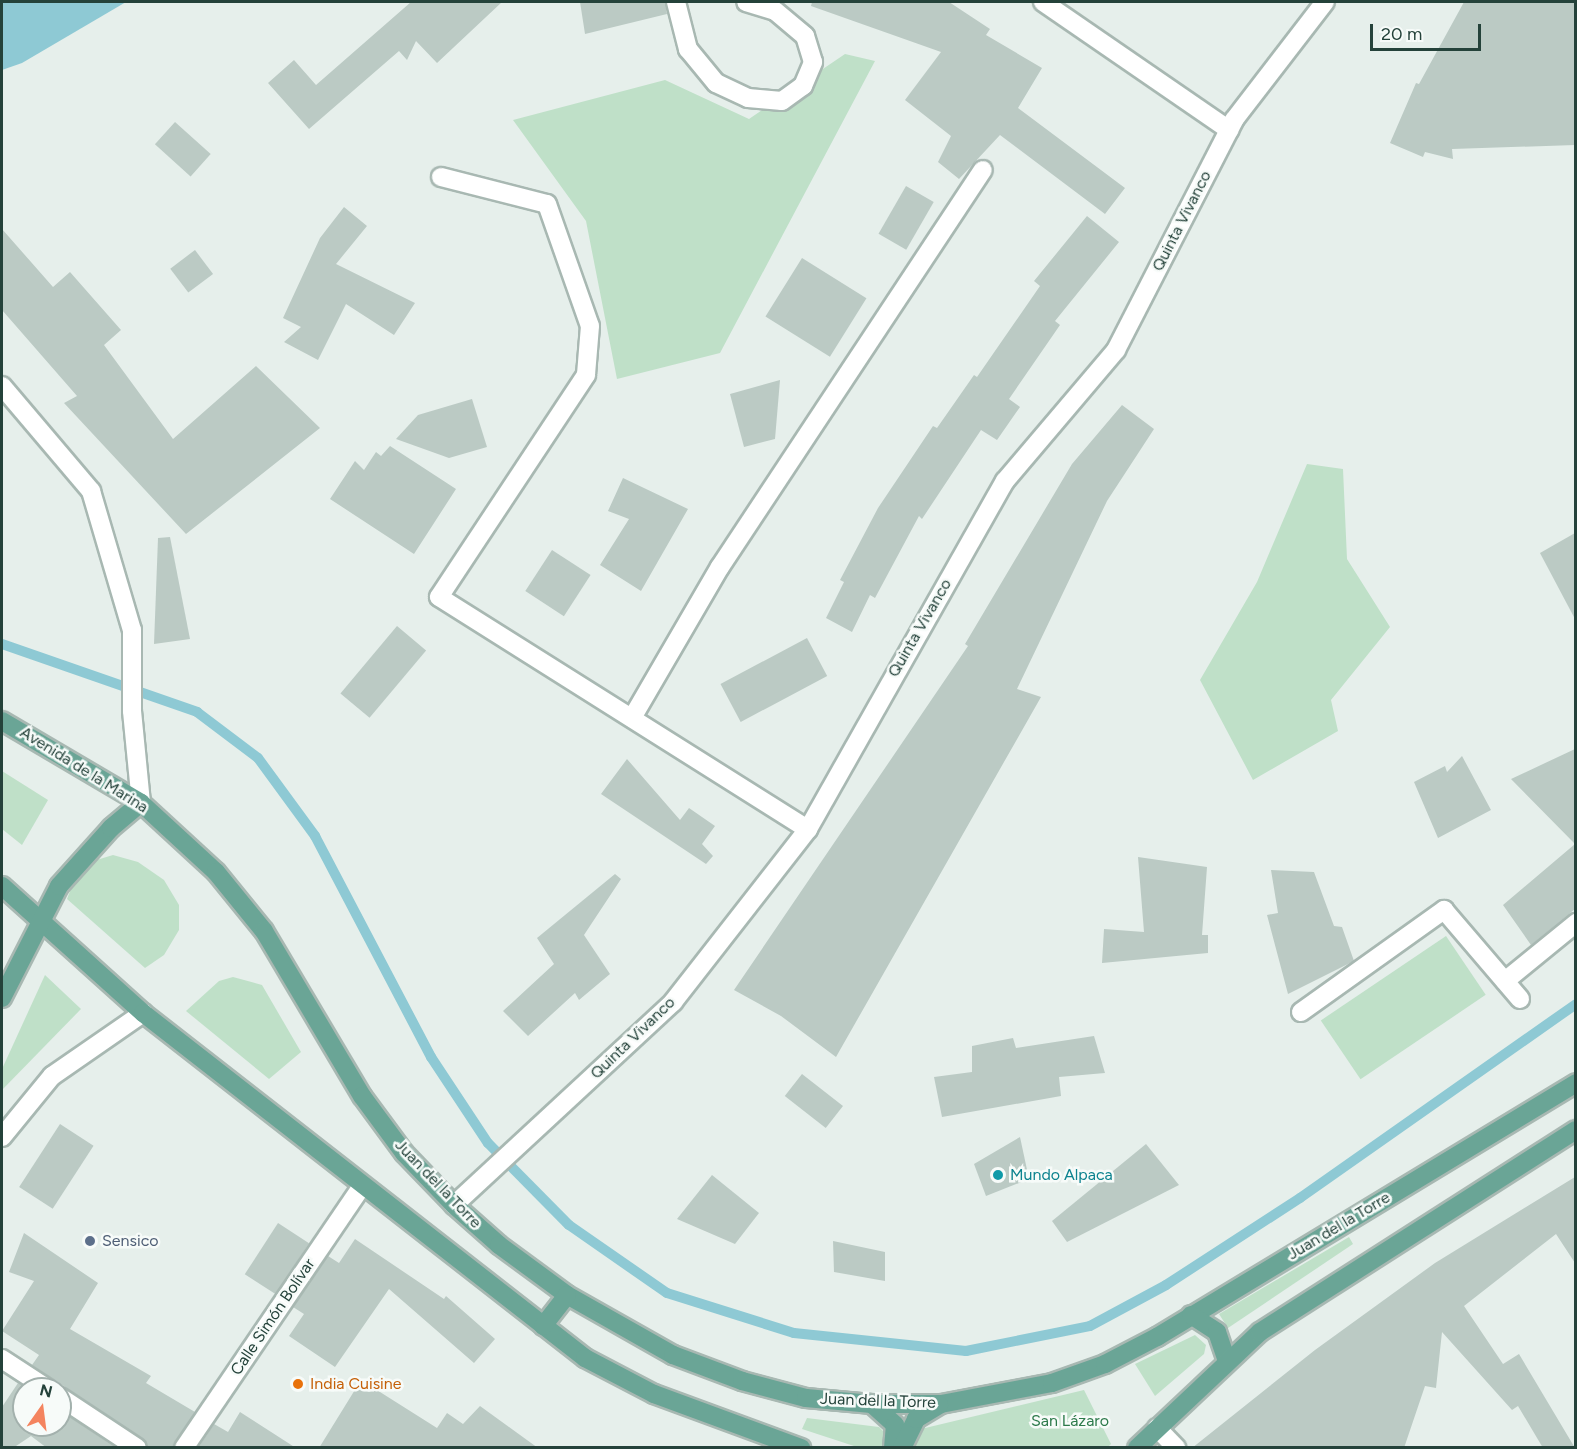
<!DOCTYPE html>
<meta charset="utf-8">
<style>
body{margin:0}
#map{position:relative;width:1577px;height:1449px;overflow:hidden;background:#e6efeb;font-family:Figtree,sans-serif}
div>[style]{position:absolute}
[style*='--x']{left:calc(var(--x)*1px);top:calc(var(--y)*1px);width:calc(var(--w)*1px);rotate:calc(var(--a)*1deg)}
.green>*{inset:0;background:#bfe0c8;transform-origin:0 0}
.water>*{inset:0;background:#8ec9d4}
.stream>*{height:10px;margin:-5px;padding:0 5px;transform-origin:5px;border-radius:5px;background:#8ec9d4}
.building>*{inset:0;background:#bbcac4;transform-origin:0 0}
.roads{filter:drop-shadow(2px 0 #a8b8b2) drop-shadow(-2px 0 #a8b8b2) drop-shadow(0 2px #a8b8b2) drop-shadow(0 -2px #a8b8b2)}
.pedestrian>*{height:18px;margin:-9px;padding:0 9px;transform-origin:9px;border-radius:9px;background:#fff}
.minor>*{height:18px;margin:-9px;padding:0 9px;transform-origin:9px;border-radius:9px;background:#fff}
.tertiary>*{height:18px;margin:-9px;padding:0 9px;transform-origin:9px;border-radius:9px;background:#fff}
.primary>*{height:18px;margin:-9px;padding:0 9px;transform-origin:9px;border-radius:9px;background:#6aa596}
.dots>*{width:16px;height:16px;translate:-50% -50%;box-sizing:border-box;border:3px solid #f7fbf9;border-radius:50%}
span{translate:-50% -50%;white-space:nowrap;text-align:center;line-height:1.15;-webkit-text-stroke:5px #f7fbf9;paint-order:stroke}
.street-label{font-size:16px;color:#24423a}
.culture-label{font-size:16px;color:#0d838f}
.left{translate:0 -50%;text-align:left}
.service-label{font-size:16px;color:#4e5e75}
.food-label{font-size:16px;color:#c56008}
.park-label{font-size:16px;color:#2d7a4b}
.frame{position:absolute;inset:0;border:3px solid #24423a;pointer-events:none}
.north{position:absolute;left:12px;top:1377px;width:60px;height:60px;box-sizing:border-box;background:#f7fbf9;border:2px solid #a3b1ad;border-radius:50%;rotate:14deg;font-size:16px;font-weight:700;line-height:24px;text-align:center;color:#24423a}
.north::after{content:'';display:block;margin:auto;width:21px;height:27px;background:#f4845f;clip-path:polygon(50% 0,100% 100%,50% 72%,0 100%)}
.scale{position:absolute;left:1370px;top:24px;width:111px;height:27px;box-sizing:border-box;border:3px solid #24423a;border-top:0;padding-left:8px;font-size:18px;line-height:21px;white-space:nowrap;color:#24423a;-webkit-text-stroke:4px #f7fbf9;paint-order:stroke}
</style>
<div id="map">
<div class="green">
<i style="clip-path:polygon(845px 54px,875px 61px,720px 353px,617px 379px,586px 221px,513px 120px,665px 80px,749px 119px)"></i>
<i style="clip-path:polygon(1307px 464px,1343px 469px,1347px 559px,1390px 627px,1331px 700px,1338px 731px,1253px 780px,1200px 680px,1257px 582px)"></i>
<i style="clip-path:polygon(2px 771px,48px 800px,22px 845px,2px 829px)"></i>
<i style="clip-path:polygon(113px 855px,138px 862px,164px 880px,179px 905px,179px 930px,164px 955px,145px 968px,67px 899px,75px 878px,90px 862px)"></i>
<i style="left:1446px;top:936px;width:71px;height:151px;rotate:56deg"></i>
<i style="clip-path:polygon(45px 975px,81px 1009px,2px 1090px,2px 1069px)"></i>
<i style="clip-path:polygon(233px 977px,262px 985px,301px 1052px,269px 1079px,186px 1011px,219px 981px)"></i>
<i style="clip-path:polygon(1349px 1237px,1353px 1244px,1228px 1328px,1219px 1314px)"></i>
<i style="clip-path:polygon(1195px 1335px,1206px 1345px,1204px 1354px,1155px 1396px,1135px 1364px)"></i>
<i style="clip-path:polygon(1084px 1390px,1111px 1444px,1107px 1448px,913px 1448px,921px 1429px)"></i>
<i style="clip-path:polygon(807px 1418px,879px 1427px,888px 1436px,886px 1447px,857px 1447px,802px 1429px)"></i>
</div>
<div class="water">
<i style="clip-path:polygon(2px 2px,126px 2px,22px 63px,2px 70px)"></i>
</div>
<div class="stream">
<i style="--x:2;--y:644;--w:207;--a:19.2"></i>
<i style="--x:197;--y:712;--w:76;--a:37"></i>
<i style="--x:258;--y:758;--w:97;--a:53.8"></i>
<i style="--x:315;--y:836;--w:250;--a:62.3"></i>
<i style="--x:431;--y:1057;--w:103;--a:56.5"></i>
<i style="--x:488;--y:1143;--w:115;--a:45.4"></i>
<i style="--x:569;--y:1225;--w:119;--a:34.8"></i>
<i style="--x:667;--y:1293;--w:133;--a:17.5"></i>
<i style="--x:794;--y:1333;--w:173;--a:6"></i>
<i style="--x:966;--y:1351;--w:126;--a:-11.4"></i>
<i style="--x:1090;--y:1326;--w:86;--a:-28.3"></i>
<i style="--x:1166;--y:1285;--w:160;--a:-33"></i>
<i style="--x:1300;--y:1198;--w:337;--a:-35.1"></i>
</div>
<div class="building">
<i style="clip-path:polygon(411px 2px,502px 2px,437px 63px,416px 41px,407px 60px,399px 51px,309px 129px,268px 83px,294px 60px,316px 85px)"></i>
<i style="clip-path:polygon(580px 2px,665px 2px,667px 14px,585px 34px)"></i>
<i style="clip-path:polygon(812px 2px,949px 2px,990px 29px,986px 35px,1042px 68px,1018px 108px,1125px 188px,1105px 214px,1000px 135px,959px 179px,938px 162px,951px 136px,905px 100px,941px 52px,811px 6px)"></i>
<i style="clip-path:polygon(1464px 2px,1575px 2px,1575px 145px,1452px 149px,1453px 159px,1425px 152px,1423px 157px,1390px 143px,1416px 83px,1419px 84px)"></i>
<i style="left:175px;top:122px;width:48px;height:30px;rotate:42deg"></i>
<i style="left:906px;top:186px;width:32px;height:55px;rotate:30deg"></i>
<i style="clip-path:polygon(344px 207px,367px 226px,336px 264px,415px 303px,394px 335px,346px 304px,318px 360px,284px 342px,301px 327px,283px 318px,320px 238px)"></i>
<i style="clip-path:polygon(1087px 216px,1119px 242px,1055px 321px,1060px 325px,1009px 399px,1020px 407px,997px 440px,981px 430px,922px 519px,919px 516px,875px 598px,870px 595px,852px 632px,826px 618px,844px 582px,840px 580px,878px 508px,933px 426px,937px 428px,974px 375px,977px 377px,1040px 286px,1034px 281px)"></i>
<i style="clip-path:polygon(2px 229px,53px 287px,70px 272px,121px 330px,104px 345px,173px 439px,256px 366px,320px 428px,186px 534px,64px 403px,77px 396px,2px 310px)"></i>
<i style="left:195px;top:250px;width:30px;height:31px;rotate:53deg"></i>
<i style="left:802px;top:258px;width:76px;height:69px;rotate:32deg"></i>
<i style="clip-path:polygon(780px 380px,775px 439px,744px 447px,730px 394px)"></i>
<i style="clip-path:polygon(472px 399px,487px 447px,449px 458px,396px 439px,418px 415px)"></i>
<i style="clip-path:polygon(1122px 405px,1154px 429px,1107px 501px,1017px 689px,1041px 697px,836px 1057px,781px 1016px,734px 990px,968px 646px,965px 644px,1072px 464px)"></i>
<i style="clip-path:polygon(390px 446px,456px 489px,414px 554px,330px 499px,355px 461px,364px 470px,376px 452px,381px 456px)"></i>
<i style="clip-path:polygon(623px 478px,688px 509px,641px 591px,600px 565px,629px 519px,608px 511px)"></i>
<i style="clip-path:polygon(1575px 533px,1575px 619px,1540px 553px)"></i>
<i style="clip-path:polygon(170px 537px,190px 639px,154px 644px,158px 538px)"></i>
<i style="left:552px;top:550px;width:46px;height:49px;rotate:33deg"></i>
<i style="left:397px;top:626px;width:38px;height:88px;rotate:40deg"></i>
<i style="left:807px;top:638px;width:43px;height:98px;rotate:62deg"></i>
<i style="clip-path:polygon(1575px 749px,1575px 909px,1531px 945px,1503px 905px,1575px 844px,1511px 779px)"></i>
<i style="clip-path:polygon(1462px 756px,1491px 810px,1438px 838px,1414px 782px,1445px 766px,1447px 772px)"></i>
<i style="clip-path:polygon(627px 759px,680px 820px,689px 808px,715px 826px,702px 844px,713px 856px,706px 864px,601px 794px)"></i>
<i style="clip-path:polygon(1138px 857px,1207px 867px,1202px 935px,1208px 935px,1208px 953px,1102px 963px,1104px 929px,1144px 932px)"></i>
<i style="clip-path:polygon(1271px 870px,1314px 872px,1334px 926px,1342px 927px,1354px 961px,1288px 994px,1267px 915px,1278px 913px)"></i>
<i style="clip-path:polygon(615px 874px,621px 879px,584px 935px,610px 974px,579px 1000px,575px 993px,528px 1036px,503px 1011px,554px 964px,537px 938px)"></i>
<i style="clip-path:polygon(1094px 1036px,1105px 1073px,1059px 1077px,1061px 1096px,942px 1117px,934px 1077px,972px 1072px,972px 1046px,1013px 1038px,1016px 1048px)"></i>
<i style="left:802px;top:1074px;width:52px;height:28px;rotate:38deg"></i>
<i style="left:60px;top:1124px;width:40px;height:75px;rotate:33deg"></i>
<i style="clip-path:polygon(1020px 1137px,1029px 1179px,986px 1196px,974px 1164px)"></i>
<i style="clip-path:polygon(1146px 1144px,1179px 1185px,1067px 1242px,1052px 1221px)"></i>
<i style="clip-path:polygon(712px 1175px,759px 1213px,735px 1244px,677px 1219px)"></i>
<i style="clip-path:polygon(1575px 1177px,1575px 1263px,1556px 1234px,1464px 1306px,1503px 1364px,1519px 1354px,1575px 1448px,1543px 1448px,1518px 1406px,1512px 1410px,1442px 1332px,1436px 1388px,1425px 1386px,1404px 1448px,1192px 1448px,1315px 1350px,1435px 1263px)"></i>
<i style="left:278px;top:1223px;width:37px;height:61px;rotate:33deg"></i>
<i style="clip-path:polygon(24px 1233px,98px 1283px,70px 1329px,151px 1376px,146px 1383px,195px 1412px,173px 1448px,148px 1448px,143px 1439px,32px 1365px,39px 1355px,2px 1331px,34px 1281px,9px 1272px)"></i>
<i style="clip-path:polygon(355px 1239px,444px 1299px,446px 1296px,495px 1339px,474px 1363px,389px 1289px,335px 1367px,289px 1336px,304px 1314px,293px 1307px,328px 1256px,339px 1263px)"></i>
<i style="clip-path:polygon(833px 1241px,885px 1252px,885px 1281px,834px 1272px)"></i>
<i style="clip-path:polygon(361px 1380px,437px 1428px,447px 1413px,463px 1424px,480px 1406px,538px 1448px,319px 1448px)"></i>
<i style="clip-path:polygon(18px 1383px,27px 1389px,24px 1389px,24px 1425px,60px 1425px,60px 1410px,116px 1448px,47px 1448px,31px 1436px,13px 1448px,2px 1448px,2px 1407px)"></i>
<i style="clip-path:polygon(240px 1412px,296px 1448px,198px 1448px,214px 1424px,228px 1432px)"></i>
</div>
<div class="roads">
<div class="pedestrian">
<i style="--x:1505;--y:981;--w:92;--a:-39.2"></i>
<i style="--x:1301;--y:1012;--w:176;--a:-35.5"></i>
<i style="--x:1444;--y:910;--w:117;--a:49.5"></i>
</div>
<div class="minor">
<i style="--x:676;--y:2;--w:49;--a:75.7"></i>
<i style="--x:688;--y:49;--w:44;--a:50.5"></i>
<i style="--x:716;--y:83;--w:35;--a:25"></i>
<i style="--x:748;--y:98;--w:34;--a:5"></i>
<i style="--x:782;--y:101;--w:26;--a:-36"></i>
<i style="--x:803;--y:86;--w:26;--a:-67"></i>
<i style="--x:813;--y:62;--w:27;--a:-107"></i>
<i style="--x:805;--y:36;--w:39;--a:-140"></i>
<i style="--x:775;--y:11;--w:30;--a:-163"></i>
<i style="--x:1043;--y:2;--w:226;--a:34.5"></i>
<i style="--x:441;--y:177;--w:109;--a:14.3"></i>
<i style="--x:547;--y:204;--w:129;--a:70.6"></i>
<i style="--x:590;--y:326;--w:49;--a:94.7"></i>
<i style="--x:586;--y:375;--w:266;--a:123.5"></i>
<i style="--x:439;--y:597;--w:436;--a:32.2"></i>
<i style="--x:2;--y:386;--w:138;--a:49.7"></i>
<i style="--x:91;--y:491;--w:145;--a:73.6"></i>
<i style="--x:132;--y:630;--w:81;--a:90"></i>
<i style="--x:132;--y:711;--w:92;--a:84.4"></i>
<i style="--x:632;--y:718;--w:175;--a:-59.8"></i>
<i style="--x:720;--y:567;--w:476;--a:-56.5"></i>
<i style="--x:2;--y:1137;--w:79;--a:-50.7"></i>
<i style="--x:52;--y:1076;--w:111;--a:-34.7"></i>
<i style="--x:454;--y:1205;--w:299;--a:-42.8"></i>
<i style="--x:673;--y:1002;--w:219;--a:-52"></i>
<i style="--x:808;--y:829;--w:400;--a:-60.5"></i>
<i style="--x:1005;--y:481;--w:172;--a:-49.7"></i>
<i style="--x:1116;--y:350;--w:259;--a:-62.8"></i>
<i style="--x:1234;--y:120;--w:149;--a:-52.4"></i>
<i style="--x:1157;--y:1428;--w:28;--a:46"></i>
</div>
<div class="tertiary">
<i style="--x:2;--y:1359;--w:55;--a:33.1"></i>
<i style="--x:60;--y:1397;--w:92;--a:33.5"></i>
<i style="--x:184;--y:1448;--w:317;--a:-55.8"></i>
</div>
<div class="primary">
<i style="--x:2;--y:721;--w:161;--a:30.5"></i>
<i style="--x:141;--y:803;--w:102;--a:42.6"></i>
<i style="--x:216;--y:872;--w:76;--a:50.9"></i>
<i style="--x:264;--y:931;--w:192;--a:59.3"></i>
<i style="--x:362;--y:1096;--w:71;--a:53.6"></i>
<i style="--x:404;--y:1153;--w:72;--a:46.1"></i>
<i style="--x:454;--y:1205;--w:60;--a:41.6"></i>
<i style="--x:499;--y:1245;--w:84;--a:36.3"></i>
<i style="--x:567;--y:1295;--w:122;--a:29.5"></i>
<i style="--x:673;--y:1355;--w:74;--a:20.6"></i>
<i style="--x:742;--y:1381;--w:66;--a:14.9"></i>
<i style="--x:806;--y:1398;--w:66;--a:5.2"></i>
<i style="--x:872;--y:1404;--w:69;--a:0"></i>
<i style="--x:941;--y:1404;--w:113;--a:-10.7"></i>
<i style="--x:1052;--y:1383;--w:56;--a:-19.7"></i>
<i style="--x:1105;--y:1364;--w:59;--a:-27.4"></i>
<i style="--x:1157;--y:1337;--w:490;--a:-31.2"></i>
<i style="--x:2;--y:886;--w:190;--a:42"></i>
<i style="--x:143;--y:1013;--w:561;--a:37.97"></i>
<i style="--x:585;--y:1358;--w:78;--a:27.6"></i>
<i style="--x:654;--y:1394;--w:157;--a:20.2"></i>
<i style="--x:2;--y:998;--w:126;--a:-63"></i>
<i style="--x:59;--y:886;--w:78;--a:-48.1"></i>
<i style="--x:111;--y:828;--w:39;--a:-40"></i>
<i style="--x:1191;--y:1315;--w:31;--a:33"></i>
<i style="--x:1217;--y:1332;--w:31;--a:71"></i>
<i style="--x:543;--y:1326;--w:39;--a:-52"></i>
<i style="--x:872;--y:1404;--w:31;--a:42"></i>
<i style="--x:895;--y:1425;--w:23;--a:95"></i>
<i style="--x:902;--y:1448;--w:32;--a:-64"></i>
<i style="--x:916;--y:1419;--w:27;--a:-31"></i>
<i style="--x:1137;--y:1448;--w:169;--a:-43.3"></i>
<i style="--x:1260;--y:1332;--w:375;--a:-32.6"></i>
</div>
</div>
<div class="dots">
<i style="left:998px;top:1175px;background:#0f9aa8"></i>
<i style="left:90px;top:1241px;background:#5c6f8a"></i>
<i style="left:298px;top:1384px;background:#e8710a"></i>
</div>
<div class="street-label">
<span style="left:1182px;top:221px;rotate:-63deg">Quinta Vivanco</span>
<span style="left:920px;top:628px;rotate:-60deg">Quinta Vivanco</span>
<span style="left:84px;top:770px;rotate:32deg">Avenida de la Marina</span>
<span style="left:633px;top:1038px;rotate:-44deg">Quinta Vivanco</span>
<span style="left:438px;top:1184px;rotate:46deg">Juan del la Torre</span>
<span style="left:1339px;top:1226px;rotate:-31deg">Juan del la Torre</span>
<span style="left:273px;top:1317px;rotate:-56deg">Calle Simón Bolívar</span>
<span style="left:878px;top:1401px;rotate:2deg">Juan del la Torre</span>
</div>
<div class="culture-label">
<span class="left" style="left:1010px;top:1175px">Mundo Alpaca</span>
</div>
<div class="service-label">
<span class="left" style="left:102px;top:1241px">Sensico</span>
</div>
<div class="food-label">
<span class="left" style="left:310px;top:1384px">India Cuisine</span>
</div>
<div class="park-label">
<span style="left:1070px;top:1421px">San Lázaro</span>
</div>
<div class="frame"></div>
<div class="north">N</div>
<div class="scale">20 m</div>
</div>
